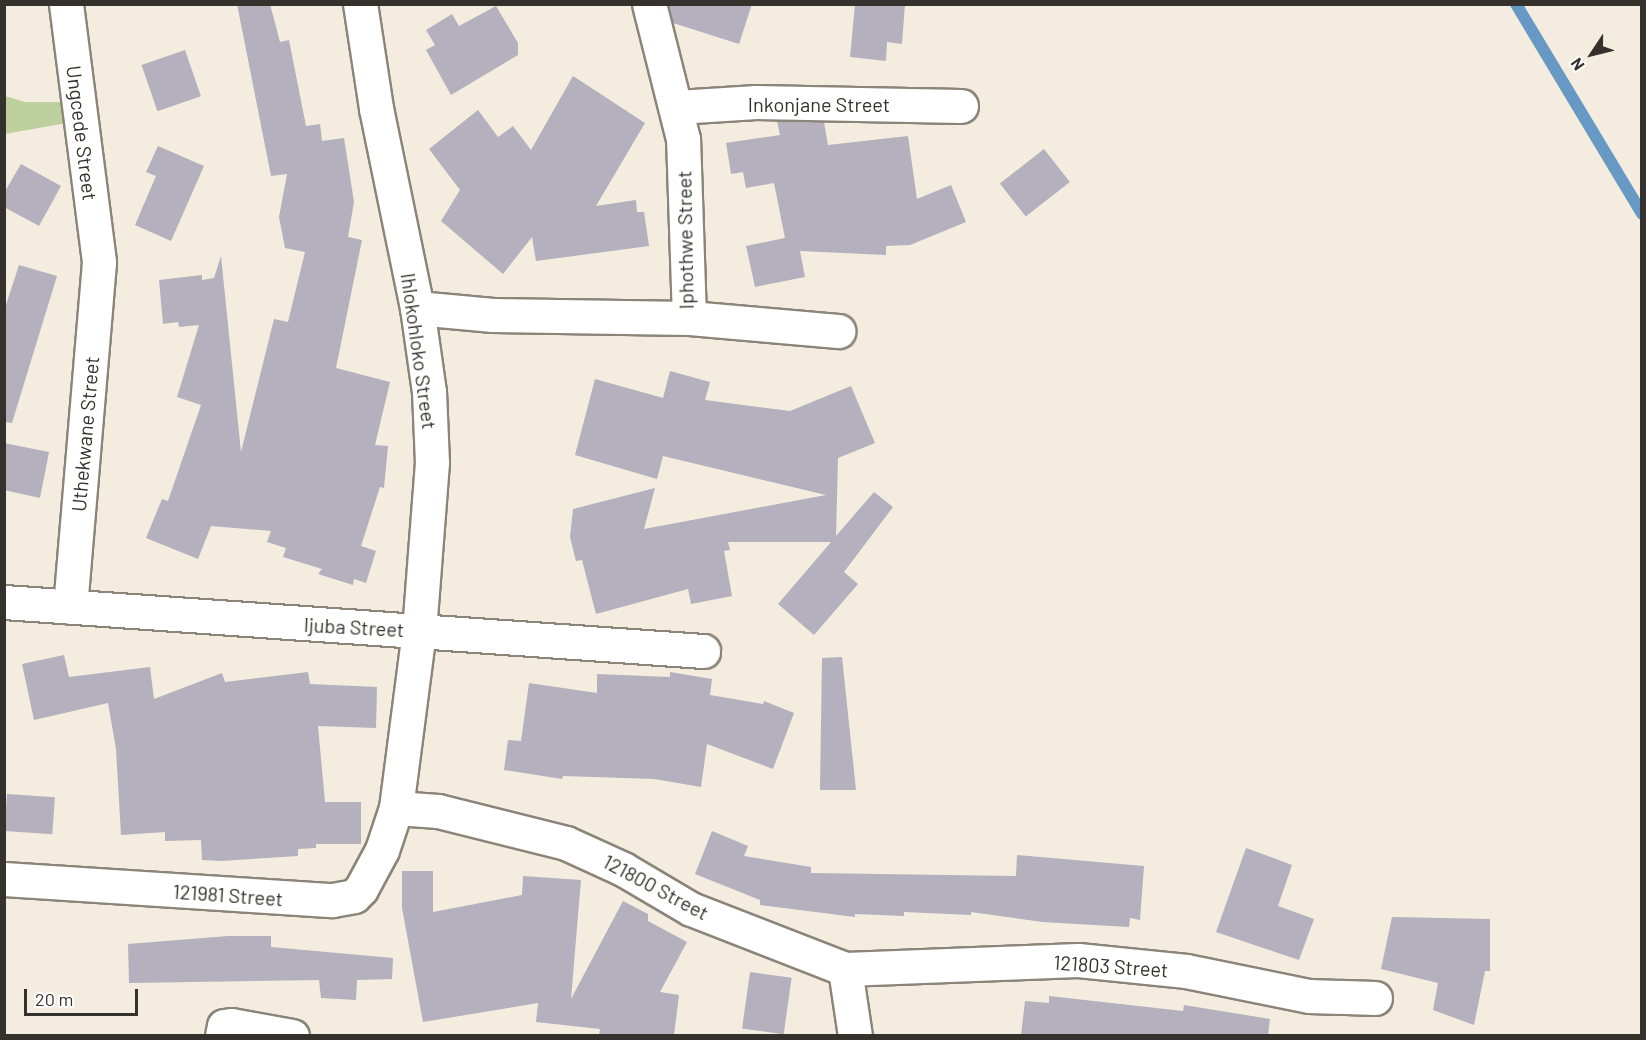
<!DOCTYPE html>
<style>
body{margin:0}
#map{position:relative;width:1646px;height:1040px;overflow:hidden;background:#f3ecdf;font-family:Barlow,sans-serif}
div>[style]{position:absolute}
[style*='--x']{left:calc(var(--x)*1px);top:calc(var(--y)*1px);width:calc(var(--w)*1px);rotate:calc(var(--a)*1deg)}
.green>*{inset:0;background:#bfd09f}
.stream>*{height:12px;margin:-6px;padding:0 6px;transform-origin:6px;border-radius:6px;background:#6899c4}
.building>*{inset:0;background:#b4b0bd;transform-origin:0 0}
.roads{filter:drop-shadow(2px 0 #8b8478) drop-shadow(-2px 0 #8b8478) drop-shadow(0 2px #8b8478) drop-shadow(0 -2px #8b8478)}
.minor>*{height:33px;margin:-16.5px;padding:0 16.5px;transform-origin:16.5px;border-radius:16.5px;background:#fff}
span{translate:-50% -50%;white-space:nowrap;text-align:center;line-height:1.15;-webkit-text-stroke:5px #fff;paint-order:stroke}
.street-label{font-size:20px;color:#35322d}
.frame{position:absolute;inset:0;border:6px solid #35322d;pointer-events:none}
.north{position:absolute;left:1562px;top:24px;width:60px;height:60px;-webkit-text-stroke:4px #fff;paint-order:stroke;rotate:235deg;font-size:16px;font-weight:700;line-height:24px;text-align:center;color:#35322d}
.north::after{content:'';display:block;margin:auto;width:21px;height:27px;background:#35322d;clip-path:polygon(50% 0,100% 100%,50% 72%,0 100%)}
.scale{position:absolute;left:24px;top:989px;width:114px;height:27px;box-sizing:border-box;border:3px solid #35322d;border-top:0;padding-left:8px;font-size:18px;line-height:21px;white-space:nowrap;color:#35322d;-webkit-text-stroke:4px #fff;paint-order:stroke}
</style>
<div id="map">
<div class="green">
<i style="clip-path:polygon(5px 96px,25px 102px,75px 102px,78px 121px,5px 134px)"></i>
</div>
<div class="stream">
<i style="--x:1516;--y:4;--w:245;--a:59"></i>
</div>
<div class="building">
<i style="clip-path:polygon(237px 4px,270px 4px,280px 42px,289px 40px,306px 126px,320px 124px,322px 141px,344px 138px,354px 202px,348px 237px,362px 240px,336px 368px,390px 382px,375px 445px,388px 446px,384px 488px,380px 487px,361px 546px,376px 551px,366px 583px,354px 579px,353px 585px,318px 574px,322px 569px,283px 557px,286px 548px,267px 542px,271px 531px,211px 526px,198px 559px,146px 538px,162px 499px,168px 501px,201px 405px,177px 397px,199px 325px,179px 327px,178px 322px,163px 324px,159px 280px,202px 275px,202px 280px,214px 278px,221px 256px,241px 452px,274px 319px,288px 322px,305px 252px,285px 248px,279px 217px,287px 174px,271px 176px)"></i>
<i style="clip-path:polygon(668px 4px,752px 4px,739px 44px,673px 23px)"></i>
<i style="clip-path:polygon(855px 4px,905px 4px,902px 44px,887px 42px,886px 61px,850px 57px)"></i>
<i style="clip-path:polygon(496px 6px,518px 43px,518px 55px,451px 95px,426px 50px,435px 45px,426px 30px,452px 14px,459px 26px)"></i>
<i style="left:185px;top:50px;width:49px;height:46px;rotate:71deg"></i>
<i style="clip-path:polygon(573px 76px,645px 123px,596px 206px,636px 200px,637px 212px,644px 212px,649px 246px,536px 261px,532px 237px,503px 274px,441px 221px,460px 190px,429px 149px,478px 110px,498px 137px,513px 126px,531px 150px)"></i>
<i style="clip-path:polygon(777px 121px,824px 122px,828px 145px,908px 136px,917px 199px,951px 185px,966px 222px,910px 245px,886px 246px,886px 255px,800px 251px,805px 277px,755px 287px,746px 246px,785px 238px,774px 183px,746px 188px,743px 172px,731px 174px,726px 143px,780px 135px)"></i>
<i style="clip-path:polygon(158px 146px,204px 166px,171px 241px,135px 225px,156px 176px,146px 172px)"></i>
<i style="left:1044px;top:149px;width:42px;height:56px;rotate:52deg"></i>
<i style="clip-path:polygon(21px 164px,61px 186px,39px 226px,4px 207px,4px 193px)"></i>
<i style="clip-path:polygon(19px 265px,57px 276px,12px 423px,4px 422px,4px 311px)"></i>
<i style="clip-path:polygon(670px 371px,710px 382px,705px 400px,790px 411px,851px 386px,875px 443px,838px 458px,836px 536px,874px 492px,893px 507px,844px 572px,858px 584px,814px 635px,778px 604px,831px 542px,728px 542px,730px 550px,724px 551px,732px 596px,691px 604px,688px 589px,596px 614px,582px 560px,576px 561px,570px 537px,573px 509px,655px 488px,644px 529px,826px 495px,663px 456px,657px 479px,575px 455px,595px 379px,663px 398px)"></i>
<i style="clip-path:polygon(4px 443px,49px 452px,40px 498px,4px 490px)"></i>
<i style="clip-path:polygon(64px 655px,69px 677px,150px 667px,154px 699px,222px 673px,225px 682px,308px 672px,310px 684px,377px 687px,376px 728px,318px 726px,325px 802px,361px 802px,361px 844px,316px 844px,316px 848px,298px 849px,298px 856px,221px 861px,202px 860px,201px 840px,165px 841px,165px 832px,121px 835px,116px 749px,108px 703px,34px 720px,22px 664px)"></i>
<i style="clip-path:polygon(842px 657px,856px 790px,820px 790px,822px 658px)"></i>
<i style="clip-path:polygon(670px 672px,712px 679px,710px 695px,763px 704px,764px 701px,794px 713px,773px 769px,707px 744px,701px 787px,654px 779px,563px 776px,562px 779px,504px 770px,508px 740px,521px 741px,529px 683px,597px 693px,597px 674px,670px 677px)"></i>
<i style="left:7px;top:794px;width:48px;height:37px;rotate:4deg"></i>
<i style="clip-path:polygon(712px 831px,748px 846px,744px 856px,811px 867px,811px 873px,1016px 876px,1017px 855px,1144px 866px,1140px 920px,1130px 918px,1129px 927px,1042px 922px,971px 912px,971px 915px,904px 912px,904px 916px,855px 914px,855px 917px,760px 905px,760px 900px,695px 874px)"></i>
<i style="clip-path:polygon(1246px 848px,1292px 865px,1278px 906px,1314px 919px,1299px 960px,1216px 932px)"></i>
<i style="clip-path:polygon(402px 871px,433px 871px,433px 912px,522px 895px,523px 876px,581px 880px,571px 999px,623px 901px,648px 914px,648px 921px,687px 942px,660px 992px,679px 995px,674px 1035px,599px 1035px,600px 1029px,536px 1022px,538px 1003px,423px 1022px,402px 908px)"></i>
<i style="clip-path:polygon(1392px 917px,1490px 919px,1490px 971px,1485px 971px,1474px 1025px,1433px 1010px,1438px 983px,1381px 969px)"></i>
<i style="clip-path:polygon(228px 936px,271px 936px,271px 947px,393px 958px,392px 979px,357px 980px,356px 1000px,321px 998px,319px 980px,129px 983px,128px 944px)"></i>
<i style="left:750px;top:972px;width:42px;height:57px;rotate:8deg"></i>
<i style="clip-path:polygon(1049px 996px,1183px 1011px,1184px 1005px,1270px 1019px,1268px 1035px,1021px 1035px,1025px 1001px,1049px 1003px)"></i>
</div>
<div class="roads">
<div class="minor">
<i style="--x:66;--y:4;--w:260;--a:82.7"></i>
<i style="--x:99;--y:262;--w:346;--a:94.8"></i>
<i style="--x:677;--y:107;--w:79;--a:-3.6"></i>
<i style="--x:756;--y:102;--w:205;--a:1.1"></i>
<i style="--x:417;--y:308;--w:76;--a:5.3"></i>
<i style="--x:493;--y:315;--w:196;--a:0.9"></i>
<i style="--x:689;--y:318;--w:179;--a:-91.9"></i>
<i style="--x:683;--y:139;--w:139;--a:-104.1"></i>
<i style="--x:689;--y:318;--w:150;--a:5"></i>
<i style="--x:4;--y:602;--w:701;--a:4.01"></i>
<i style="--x:396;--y:808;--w:42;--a:4.1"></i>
<i style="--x:438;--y:811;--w:132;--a:14"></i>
<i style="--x:566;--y:843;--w:63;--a:24.5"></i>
<i style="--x:623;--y:869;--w:79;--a:30.5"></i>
<i style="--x:691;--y:909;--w:165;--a:21.3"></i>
<i style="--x:845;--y:969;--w:68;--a:81.5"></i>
<i style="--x:4;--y:879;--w:329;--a:3.7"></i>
<i style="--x:332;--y:900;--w:22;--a:-10"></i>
<i style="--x:354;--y:896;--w:10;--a:-45"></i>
<i style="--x:361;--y:889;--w:44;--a:-61.7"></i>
<i style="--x:382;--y:850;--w:44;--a:-71.6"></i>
<i style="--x:396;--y:808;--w:178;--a:-82.6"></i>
<i style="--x:419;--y:631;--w:169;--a:-85.6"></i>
<i style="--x:432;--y:463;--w:71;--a:-92.4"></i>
<i style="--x:429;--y:392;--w:85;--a:-98.1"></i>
<i style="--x:417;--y:308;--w:204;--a:-101.6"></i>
<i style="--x:376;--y:108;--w:105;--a:-98.7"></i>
<i style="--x:845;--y:969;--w:233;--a:-2.2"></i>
<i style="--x:1078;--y:960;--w:109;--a:5.8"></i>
<i style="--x:1186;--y:971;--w:126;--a:11.5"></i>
<i style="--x:1309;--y:996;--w:66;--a:1.7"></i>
<i style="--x:222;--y:1036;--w:10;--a:-79"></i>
<i style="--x:224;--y:1026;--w:7;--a:-8"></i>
<i style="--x:231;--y:1025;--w:62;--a:10.2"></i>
</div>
</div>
<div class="street-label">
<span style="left:819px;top:104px">Inkonjane Street</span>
<span style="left:82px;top:133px;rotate:83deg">Ungcede Street</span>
<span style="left:685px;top:240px;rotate:-91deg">Iphothwe Street</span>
<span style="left:419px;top:351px;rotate:82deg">Ihlokohloko Street</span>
<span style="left:85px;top:434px;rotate:-85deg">Uthekwane Street</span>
<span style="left:354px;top:627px;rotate:3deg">Ijuba Street</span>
<span style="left:656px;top:887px;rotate:28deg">121800 Street</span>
<span style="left:228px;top:895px;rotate:4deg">121981 Street</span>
<span style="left:1111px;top:966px;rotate:4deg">121803 Street</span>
</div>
<div class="frame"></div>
<div class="north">N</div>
<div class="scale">20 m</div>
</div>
